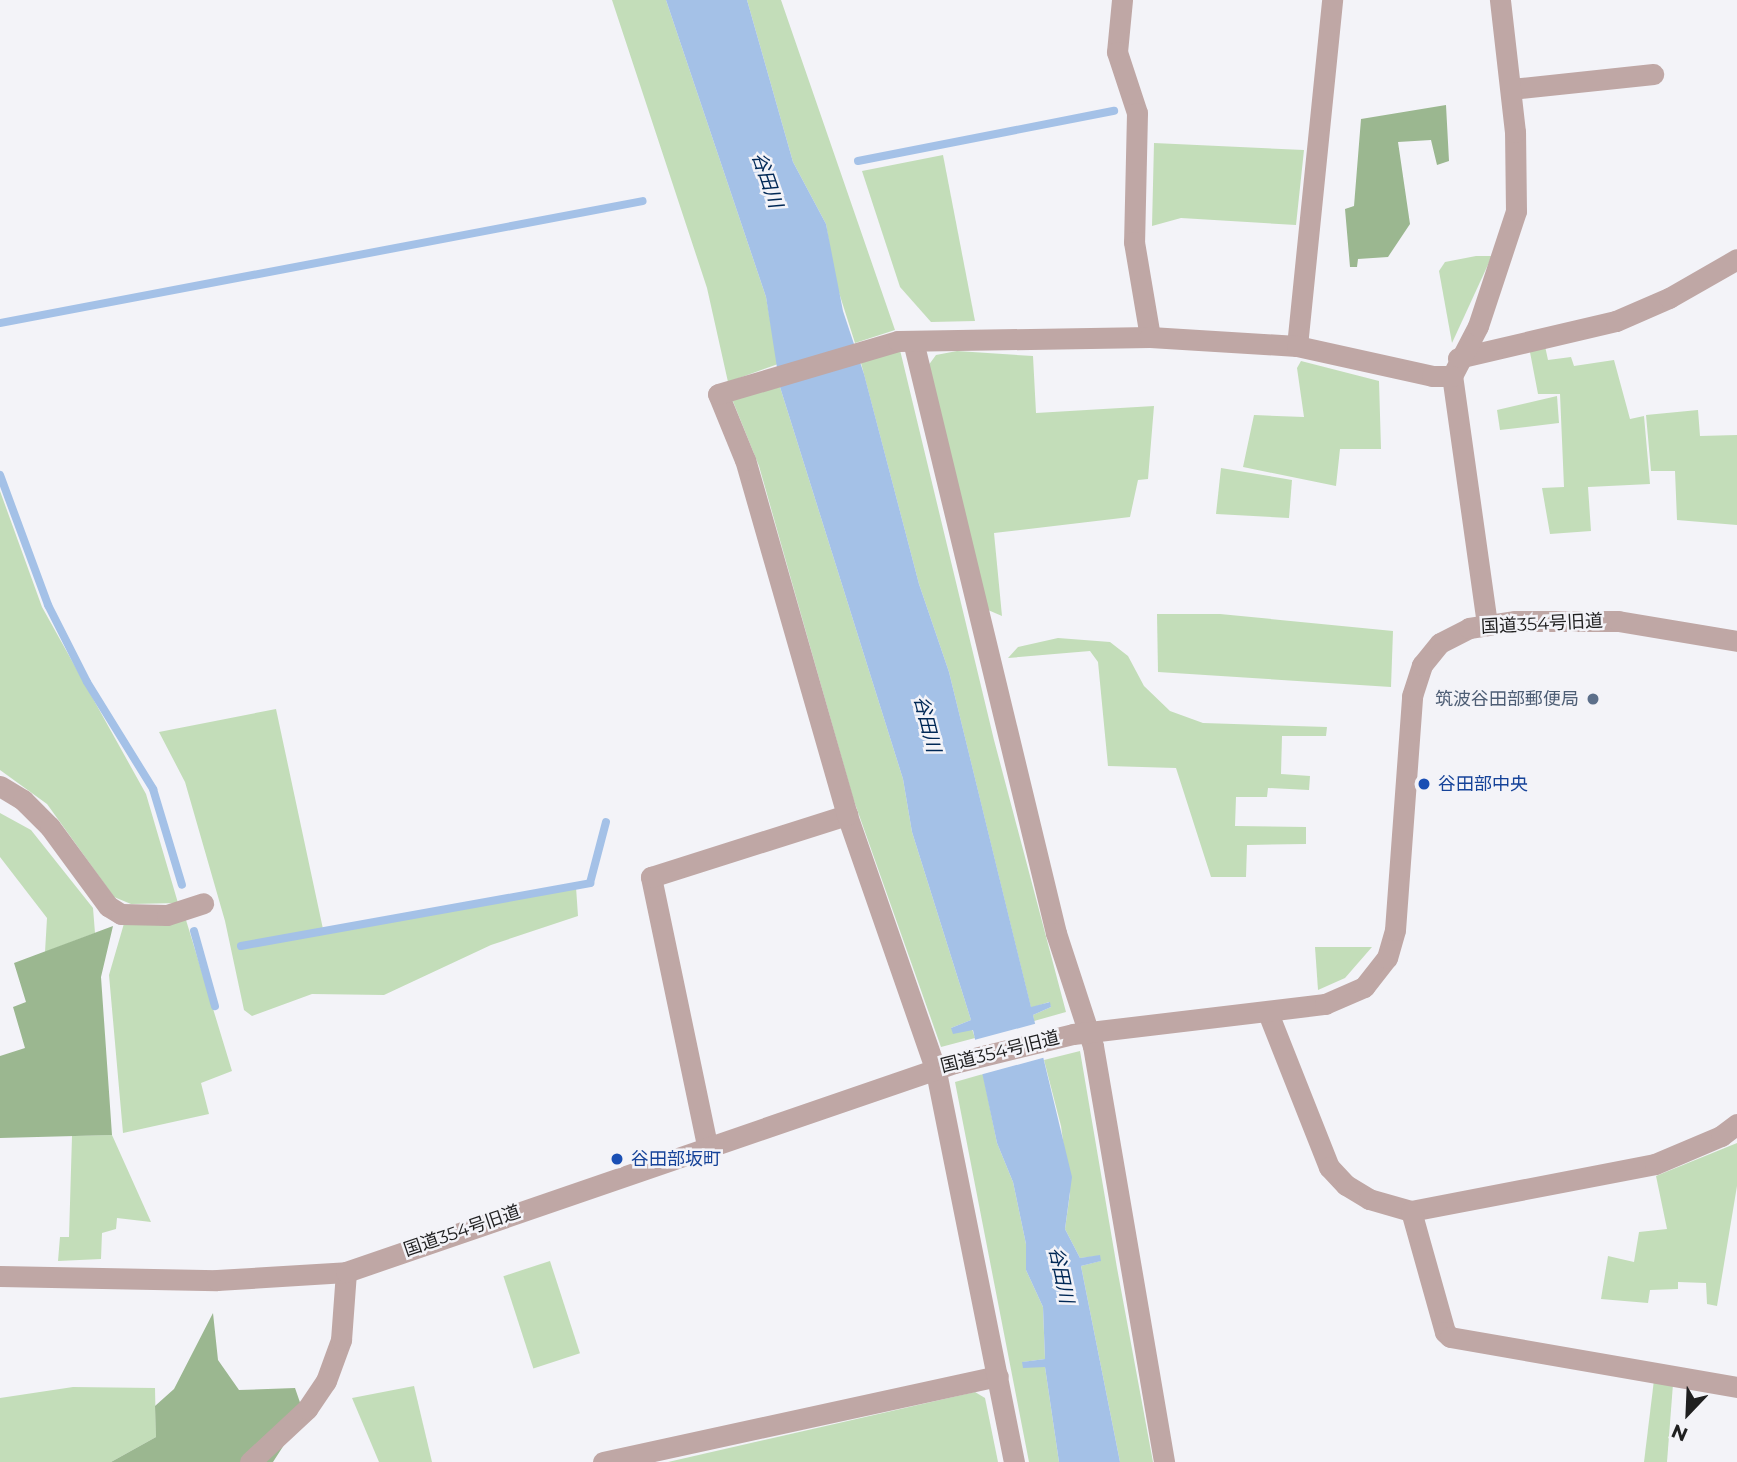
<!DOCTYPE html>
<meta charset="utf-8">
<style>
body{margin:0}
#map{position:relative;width:1737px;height:1462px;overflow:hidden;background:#f3f3f8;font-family:Montserrat,"Noto Sans JP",sans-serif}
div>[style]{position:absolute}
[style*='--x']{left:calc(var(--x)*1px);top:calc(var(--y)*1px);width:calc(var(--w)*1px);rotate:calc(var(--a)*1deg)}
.green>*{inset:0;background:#c3ddb9;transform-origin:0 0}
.forest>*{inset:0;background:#9bb790}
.water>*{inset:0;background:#a4c1e7}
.pier>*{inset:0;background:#f3f3f8;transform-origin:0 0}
.stream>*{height:8px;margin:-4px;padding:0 4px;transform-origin:4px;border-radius:4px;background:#a4c1e7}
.minor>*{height:21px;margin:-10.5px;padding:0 10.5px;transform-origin:10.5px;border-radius:10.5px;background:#bfa7a5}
.tertiary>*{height:21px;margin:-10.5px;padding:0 10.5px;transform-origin:10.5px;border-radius:10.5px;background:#bfa7a5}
.dots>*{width:19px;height:19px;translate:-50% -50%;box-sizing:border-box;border:4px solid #f3f3f8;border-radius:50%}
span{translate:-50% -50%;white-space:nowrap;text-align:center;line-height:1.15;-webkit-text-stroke:5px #f3f3f8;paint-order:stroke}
.street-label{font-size:18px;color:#1f1f20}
.service-label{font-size:18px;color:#4e5e75}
.right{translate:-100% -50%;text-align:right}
.transit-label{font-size:18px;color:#164399}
.left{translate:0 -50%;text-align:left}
.water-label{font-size:19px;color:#002856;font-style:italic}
.north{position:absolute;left:1653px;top:1378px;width:70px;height:70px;-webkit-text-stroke:5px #f3f3f8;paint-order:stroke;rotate:203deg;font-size:19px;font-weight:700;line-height:28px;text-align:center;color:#1f1f20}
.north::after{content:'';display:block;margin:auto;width:24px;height:32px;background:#1f1f20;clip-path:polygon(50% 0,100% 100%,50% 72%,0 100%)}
</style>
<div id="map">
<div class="green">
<i style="clip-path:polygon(612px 0,666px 0,766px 297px,778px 364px,728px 382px,707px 288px)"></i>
<i style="clip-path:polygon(747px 0,781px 0,895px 330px,855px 343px,835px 280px,826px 224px,793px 162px)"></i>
<i style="clip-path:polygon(1154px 143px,1304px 150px,1296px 225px,1181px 218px,1152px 226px)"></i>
<i style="clip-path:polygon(943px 155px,975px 321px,931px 322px,900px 287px,862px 171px)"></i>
<i style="clip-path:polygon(1476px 256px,1492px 256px,1452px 343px,1439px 271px,1445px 262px)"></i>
<i style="clip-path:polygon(1545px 346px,1548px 360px,1571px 357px,1574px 366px,1614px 360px,1630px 419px,1644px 416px,1650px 484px,1588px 487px,1591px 531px,1550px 534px,1542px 488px,1564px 487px,1560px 394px,1538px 394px,1529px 347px)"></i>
<i style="clip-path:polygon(900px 350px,994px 740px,1066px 1012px,1034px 1021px,1033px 1015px,1051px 1007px,1049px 1002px,1031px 1008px,949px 672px,919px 584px,861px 363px)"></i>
<i style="clip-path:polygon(957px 351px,1033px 356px,1036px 413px,1154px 406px,1148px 479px,1138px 480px,1130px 517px,994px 533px,1002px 616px,988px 610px,928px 366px,936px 355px)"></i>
<i style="clip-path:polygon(1301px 361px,1379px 381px,1381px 449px,1340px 449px,1336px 486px,1243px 467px,1254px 415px,1304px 417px,1297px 368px)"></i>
<i style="clip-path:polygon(780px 387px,903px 779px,912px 832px,971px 1020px,951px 1028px,972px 1029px,975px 1038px,941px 1047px,853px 798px,759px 466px,732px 399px)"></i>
<i style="clip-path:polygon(1557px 396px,1559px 423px,1500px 430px,1497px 410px)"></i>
<i style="clip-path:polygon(1698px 410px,1700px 436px,1737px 435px,1737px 525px,1677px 520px,1675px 471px,1651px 471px,1646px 415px)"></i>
<i style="clip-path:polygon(1221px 468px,1292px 480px,1289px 518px,1216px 514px)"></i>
<i style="clip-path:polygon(0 491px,42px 607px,146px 794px,178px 903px,131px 904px,114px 897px,47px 804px,0 770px)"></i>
<i style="clip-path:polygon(1157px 614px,1220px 614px,1393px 631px,1391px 687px,1158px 672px)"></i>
<i style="clip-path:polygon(1058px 638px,1110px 642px,1128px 656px,1144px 686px,1170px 711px,1203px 723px,1327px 727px,1326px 736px,1282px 736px,1281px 774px,1310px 776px,1309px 790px,1268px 788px,1267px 797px,1236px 797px,1235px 826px,1306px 827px,1306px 844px,1247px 845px,1246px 877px,1211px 877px,1176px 768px,1108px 766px,1098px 662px,1090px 651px,1008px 658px,1018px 647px)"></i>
<i style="clip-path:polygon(276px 709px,323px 929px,576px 887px,578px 916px,491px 945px,384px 995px,312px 994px,252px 1016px,244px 1010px,225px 921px,185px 782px,159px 732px)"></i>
<i style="clip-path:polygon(0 813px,31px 830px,93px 908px,95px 933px,45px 952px,47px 918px,0 857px)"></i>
<i style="clip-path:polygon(125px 920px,186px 920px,232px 1071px,201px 1083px,209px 1114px,123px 1133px,109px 975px)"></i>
<i style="clip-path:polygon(1315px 947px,1372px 947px,1345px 978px,1318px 990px)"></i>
<i style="clip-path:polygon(1080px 1051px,1117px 1268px,1153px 1462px,1120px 1462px,1081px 1266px,1100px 1261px,1099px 1256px,1080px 1258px,1065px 1229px,1070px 1193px,1061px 1126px,1044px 1060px)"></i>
<i style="clip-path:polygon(983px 1074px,997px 1143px,1013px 1182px,1026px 1244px,1026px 1270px,1043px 1307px,1045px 1359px,1023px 1362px,1023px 1367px,1045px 1367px,1059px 1462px,1029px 1462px,955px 1082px)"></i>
<i style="clip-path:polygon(112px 1135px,151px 1222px,117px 1218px,116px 1229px,102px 1233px,101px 1259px,58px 1261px,60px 1237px,69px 1237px,72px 1136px)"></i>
<i style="clip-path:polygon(1737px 1143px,1737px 1186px,1717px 1306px,1707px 1304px,1706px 1283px,1678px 1282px,1678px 1289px,1650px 1290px,1648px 1303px,1601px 1299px,1608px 1256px,1634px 1262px,1639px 1232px,1667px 1229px,1656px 1176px)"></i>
<i style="left:550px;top:1261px;width:97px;height:49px;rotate:72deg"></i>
<i style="clip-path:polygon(1654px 1380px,1673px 1384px,1667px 1462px,1644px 1462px)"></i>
<i style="clip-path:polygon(414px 1386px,432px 1462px,379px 1462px,352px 1398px)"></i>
<i style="clip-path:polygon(73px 1387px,155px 1388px,156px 1437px,111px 1462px,0 1462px,0 1398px)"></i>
<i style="clip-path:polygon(975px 1392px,985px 1398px,998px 1462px,668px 1462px)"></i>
</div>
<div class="forest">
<i style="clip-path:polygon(1446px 105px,1449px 161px,1437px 165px,1431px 140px,1398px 142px,1410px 224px,1388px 257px,1358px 259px,1357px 267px,1350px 267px,1345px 209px,1354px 206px,1361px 119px)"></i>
<i style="clip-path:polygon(113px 926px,101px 977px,112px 1135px,0 1138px,0 1056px,25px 1048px,13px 1007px,26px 1002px,14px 963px)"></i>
<i style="clip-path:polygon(213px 1313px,218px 1360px,239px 1390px,295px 1388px,304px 1414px,273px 1462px,111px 1462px,156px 1437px,155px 1406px,174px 1389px)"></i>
</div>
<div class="water">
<i style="clip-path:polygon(666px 0,747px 0,793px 162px,826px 224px,843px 311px,864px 374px,919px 584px,949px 672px,1031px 1007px,1050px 1002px,1051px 1007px,1033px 1015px,1072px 1177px,1065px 1229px,1080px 1258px,1100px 1255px,1101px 1261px,1081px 1266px,1120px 1462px,1059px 1462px,1045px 1367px,1023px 1368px,1022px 1362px,1045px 1359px,1043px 1307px,1026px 1270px,1026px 1244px,1013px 1182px,997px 1143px,973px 1030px,953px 1034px,951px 1028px,971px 1020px,912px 832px,903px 779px,780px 387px,766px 297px)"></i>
</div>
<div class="pier">
<i style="left:1038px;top:1023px;width:35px;height:68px;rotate:75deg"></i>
</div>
<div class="stream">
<i style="--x:858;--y:161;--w:261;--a:-11.1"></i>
<i style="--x:0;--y:323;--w:654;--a:-10.74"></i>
<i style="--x:0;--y:475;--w:139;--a:69.7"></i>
<i style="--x:48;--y:605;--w:86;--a:63.1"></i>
<i style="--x:87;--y:682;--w:126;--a:58.3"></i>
<i style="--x:153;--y:789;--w:100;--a:73.2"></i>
<i style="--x:194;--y:931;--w:78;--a:74.4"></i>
<i style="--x:241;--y:946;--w:355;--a:-10.2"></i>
<i style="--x:590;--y:883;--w:63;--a:-75.3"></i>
</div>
<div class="minor">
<i style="--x:1122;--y:0;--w:52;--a:95.5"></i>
<i style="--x:1117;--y:52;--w:64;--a:71.8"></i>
<i style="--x:1137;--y:113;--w:129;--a:91.3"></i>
<i style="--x:1134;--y:242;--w:96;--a:80.4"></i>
<i style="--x:1511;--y:89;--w:143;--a:-6"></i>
<i style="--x:913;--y:341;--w:609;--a:76.42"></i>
<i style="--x:1056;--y:933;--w:119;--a:71.9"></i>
<i style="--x:1093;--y:1046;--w:422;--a:80.3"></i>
<i style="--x:1297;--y:346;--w:348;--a:-84.2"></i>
<i style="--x:1458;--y:358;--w:162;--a:-13.2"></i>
<i style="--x:1616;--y:321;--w:58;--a:-23.5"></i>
<i style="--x:1669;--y:298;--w:78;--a:-29.8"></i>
<i style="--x:1487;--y:624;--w:250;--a:-98"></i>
<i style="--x:1452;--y:376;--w:56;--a:-62.5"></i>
<i style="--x:1478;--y:326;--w:121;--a:-71.7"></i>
<i style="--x:1516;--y:211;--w:79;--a:-90.7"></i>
<i style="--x:1515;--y:132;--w:133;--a:-96.5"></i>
<i style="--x:0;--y:786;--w:27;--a:31"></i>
<i style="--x:23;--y:800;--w:38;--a:45"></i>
<i style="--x:50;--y:827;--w:98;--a:53.7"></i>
<i style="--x:108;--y:906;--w:15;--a:32"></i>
<i style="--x:121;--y:914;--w:46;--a:1.2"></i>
<i style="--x:167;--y:915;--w:38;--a:-18"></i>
<i style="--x:1268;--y:1013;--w:166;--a:68.4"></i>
<i style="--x:1329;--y:1167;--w:25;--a:47"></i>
<i style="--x:1346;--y:1185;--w:27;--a:31"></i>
<i style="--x:1369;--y:1199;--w:44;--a:15.9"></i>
<i style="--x:1411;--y:1211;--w:248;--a:-10.9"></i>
<i style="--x:1655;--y:1164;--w:72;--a:-23"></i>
<i style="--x:1721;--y:1136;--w:20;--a:-37"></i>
<i style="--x:707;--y:1145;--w:274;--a:-101.8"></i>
<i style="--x:651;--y:877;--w:206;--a:-17.6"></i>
<i style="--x:1411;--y:1211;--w:126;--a:74.3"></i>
<i style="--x:1445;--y:1332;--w:7;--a:45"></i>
<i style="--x:1450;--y:1337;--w:291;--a:9.9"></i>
<i style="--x:250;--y:1462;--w:78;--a:-42.9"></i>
<i style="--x:307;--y:1409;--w:34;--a:-56"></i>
<i style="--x:326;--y:1381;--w:44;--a:-69.9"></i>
<i style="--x:341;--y:1340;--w:68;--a:-85.8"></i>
<i style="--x:603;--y:1462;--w:404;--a:-12.3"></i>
<i style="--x:1014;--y:1462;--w:402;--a:-101.3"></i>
<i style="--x:935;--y:1068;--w:268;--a:-109.2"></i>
<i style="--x:847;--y:815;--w:369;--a:-106"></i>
<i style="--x:745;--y:460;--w:71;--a:-112.2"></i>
<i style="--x:718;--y:394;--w:188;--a:-16.4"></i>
<i style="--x:898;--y:341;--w:252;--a:-0.9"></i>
<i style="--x:1150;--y:337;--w:147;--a:3.5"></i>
<i style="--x:1297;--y:346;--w:138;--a:12.5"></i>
<i style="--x:1432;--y:376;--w:20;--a:0"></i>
</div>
<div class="tertiary">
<i style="--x:0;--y:1276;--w:217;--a:1.1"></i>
<i style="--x:217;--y:1280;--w:129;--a:-3.5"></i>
<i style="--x:346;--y:1272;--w:643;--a:-18.97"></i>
<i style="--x:954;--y:1063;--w:122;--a:-13.7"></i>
<i style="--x:1073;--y:1034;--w:254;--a:-6.8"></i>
<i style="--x:1325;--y:1004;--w:43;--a:-23.6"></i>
<i style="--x:1364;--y:987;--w:37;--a:-52"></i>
<i style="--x:1387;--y:958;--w:29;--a:-74"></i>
<i style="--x:1395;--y:930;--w:235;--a:-85.8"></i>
<i style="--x:1412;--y:696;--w:33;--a:-72"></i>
<i style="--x:1422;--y:665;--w:28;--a:-51"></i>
<i style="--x:1440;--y:643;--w:33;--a:-27"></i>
<i style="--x:1469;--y:628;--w:47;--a:-8.7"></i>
<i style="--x:1515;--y:621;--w:103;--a:0"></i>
<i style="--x:1618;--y:621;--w:121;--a:9.5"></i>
</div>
<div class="dots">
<i style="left:1593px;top:699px;background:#5c6f8a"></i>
<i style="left:1424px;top:784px;background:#1a4fb4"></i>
<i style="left:617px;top:1159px;background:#1a4fb4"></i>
</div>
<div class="street-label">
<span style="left:1542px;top:624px;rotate:-3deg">国道354号旧道</span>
<span style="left:1000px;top:1052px;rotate:-14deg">国道354号旧道</span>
<span style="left:462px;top:1231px;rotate:-19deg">国道354号旧道</span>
</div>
<div class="service-label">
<span class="right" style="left:1579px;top:699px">筑波谷田部郵便局</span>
</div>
<div class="transit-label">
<span class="left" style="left:1438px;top:784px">谷田部中央</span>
<span class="left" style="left:631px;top:1159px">谷田部坂町</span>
</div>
<div class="water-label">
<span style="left:767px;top:180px;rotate:71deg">谷田川</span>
<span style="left:927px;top:724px;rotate:76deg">谷田川</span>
<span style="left:1061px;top:1275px;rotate:78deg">谷田川</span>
</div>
<div class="north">N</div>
</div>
